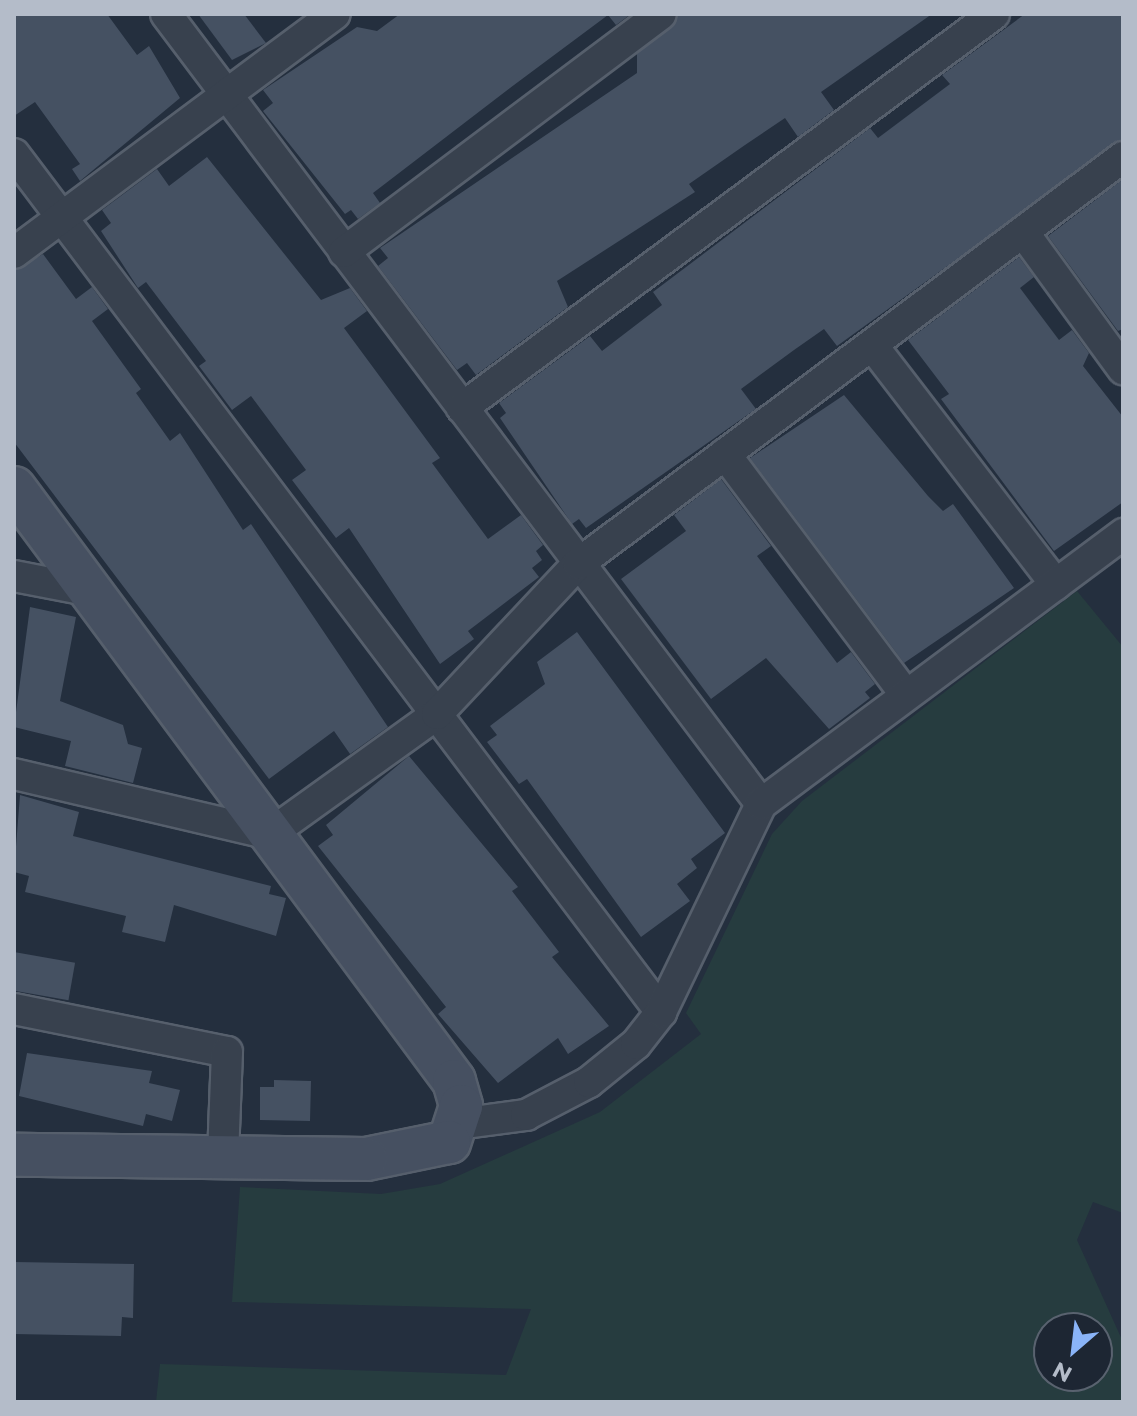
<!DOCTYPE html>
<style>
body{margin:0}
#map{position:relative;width:1137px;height:1416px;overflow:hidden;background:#242f3e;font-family:Montserrat,sans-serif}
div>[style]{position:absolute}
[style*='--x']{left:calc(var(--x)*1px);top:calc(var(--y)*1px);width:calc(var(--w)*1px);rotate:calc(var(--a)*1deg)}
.green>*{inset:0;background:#263c3f}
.building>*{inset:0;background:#455162;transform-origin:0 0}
.roads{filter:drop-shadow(2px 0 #565f6c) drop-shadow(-2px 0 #565f6c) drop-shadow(0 2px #565f6c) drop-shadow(0 -2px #565f6c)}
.street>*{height:30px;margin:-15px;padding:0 15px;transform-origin:15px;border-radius:15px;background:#38414e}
.secondary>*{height:42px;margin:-21px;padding:0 21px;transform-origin:21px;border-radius:21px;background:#465061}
span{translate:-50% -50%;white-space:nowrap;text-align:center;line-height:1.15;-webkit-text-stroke:6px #1d2633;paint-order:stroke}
.frame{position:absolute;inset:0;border:16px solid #b4bcc9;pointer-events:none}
.north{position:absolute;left:1033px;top:1312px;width:80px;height:80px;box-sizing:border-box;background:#1d2633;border:2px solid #59626f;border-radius:50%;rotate:208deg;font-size:22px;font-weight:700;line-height:32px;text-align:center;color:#b4bcc9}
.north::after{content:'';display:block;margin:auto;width:28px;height:36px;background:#8ab4f8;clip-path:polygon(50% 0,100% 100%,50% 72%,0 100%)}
</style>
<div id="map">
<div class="green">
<i style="clip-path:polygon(evenodd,1077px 591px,1123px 647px,1123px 1213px,1093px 1202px,1077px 1240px,1123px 1342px,1123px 1402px,156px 1402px,160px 1364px,506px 1375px,531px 1309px,232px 1302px,240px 1187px,381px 1194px,440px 1184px,600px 1112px,701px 1034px,686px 1013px,772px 834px,802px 801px,1077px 591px,1049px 1328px,1097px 1328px,1097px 1376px,1049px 1376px,1049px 1328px)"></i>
</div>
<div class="building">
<i style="clip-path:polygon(14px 14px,107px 14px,137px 55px,149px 46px,180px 98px,80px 181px,72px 169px,80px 164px,35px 102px,14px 116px)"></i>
<i style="clip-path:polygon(198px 14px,244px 14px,266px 43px,232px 60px)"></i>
<i style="clip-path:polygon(400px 14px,631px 14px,616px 25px,608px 15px,514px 85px,373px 193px,380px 203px,358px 219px,351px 210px,345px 214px,263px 111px,273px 103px,263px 90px,357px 27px,377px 31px)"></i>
<i style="clip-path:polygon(679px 14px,932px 14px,821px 92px,834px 110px,798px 137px,785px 118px,745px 145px,689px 184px,695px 192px,557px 281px,568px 307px,476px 375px,467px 363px,457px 370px,378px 266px,388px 258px,380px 248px,637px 73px,637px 54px)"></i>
<i style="clip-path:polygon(1025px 14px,1123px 14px,1123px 139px,837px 346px,824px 329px,794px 350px,741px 389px,756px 409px,586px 528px,579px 519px,572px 524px,500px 418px,506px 413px,499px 403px,590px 336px,602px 351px,662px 305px,653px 292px,870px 128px,878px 138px,950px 84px,942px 75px)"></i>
<i style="clip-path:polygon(207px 157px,321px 300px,350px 288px,367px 311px,344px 328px,440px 458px,432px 463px,488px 539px,521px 515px,543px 545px,536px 551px,542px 560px,532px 568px,539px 577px,468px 631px,474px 639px,440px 664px,349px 528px,336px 538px,292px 480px,306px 470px,251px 396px,232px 410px,199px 366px,206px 361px,146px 282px,138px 288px,101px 231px,111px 223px,102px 210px,157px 169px,169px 186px)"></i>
<i style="clip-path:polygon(1123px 179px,1123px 329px,1118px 331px,1048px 236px)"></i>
<i style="clip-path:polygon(43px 254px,76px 299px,92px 287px,108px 309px,92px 321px,141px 389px,136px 393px,170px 441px,180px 433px,243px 530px,251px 524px,388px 727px,350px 754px,334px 731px,269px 779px,14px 442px,14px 271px)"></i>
<i style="clip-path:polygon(1019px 257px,1034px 277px,1020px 288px,1059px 340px,1072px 330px,1089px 353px,1083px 366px,1123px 417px,1123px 502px,1054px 551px,941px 399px,949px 394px,908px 340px)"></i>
<i style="clip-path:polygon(844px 395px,928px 496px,943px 511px,953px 504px,1014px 588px,904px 663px,750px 458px)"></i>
<i style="clip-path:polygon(721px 479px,771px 546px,757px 556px,837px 663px,851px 652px,875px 684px,865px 692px,870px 698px,829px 729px,766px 658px,711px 699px,621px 579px,686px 531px,674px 515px)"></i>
<i style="clip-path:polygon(30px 607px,76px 617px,60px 701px,123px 725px,128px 744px,142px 748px,133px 783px,65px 766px,71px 741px,14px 727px)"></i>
<i style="clip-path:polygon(577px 632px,725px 833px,691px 859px,697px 868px,677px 884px,690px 901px,641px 937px,527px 779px,519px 784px,487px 742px,497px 735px,490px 726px,545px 684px,537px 662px)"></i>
<i style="clip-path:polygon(409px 756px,518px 887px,512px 891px,559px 952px,552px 957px,609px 1026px,568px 1054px,558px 1038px,498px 1083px,438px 1014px,446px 1007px,318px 846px,333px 835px,326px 825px)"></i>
<i style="clip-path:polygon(20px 795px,79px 812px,73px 836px,271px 886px,269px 894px,286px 898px,276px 936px,174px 905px,165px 942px,122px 932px,126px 916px,25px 892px,29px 876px,14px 872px)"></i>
<i style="left:14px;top:952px;width:62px;height:38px;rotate:10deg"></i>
<i style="clip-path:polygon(27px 1053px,152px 1071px,149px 1083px,180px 1090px,172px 1121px,146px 1114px,143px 1126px,19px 1096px)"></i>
<i style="clip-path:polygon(274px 1080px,311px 1081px,310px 1121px,260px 1120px,260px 1087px,274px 1087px)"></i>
<i style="clip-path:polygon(14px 1262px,134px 1264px,133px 1318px,122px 1317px,121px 1336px,14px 1334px)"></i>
</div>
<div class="roads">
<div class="street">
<i style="--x:166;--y:14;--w:989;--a:53.01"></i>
<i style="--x:14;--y:154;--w:1075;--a:52.98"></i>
<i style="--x:1023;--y:232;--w:170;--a:53.9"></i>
<i style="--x:344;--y:252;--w:396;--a:-36.9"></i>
<i style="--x:14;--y:253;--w:400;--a:-36.7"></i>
<i style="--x:872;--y:345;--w:302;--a:52.5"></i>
<i style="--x:462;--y:408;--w:662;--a:-36.52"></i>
<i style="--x:725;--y:454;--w:300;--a:53.1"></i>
<i style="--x:14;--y:576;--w:78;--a:11"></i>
<i style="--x:14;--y:774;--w:263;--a:13.2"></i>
<i style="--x:270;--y:834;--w:206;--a:-35.7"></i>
<i style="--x:437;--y:714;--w:206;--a:-46.8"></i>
<i style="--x:578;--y:564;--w:680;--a:-36.75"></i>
<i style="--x:14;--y:1009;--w:217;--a:11.4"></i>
<i style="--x:227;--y:1052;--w:106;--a:92.2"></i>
<i style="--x:458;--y:1124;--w:69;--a:-7.5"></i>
<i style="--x:526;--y:1115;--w:71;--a:-27.6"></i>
<i style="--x:589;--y:1082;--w:60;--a:-39"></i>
<i style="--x:636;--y:1044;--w:41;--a:-52"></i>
<i style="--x:661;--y:1012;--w:231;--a:-64.3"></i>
<i style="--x:761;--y:804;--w:452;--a:-36.7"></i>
</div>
<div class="secondary">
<i style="--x:14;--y:488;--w:738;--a:53.42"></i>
<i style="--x:454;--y:1081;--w:26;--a:74"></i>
<i style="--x:461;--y:1106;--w:38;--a:108"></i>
<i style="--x:449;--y:1142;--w:85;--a:168.4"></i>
<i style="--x:366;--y:1159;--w:352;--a:-179.3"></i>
</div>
</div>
<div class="frame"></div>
<div class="north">N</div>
</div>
